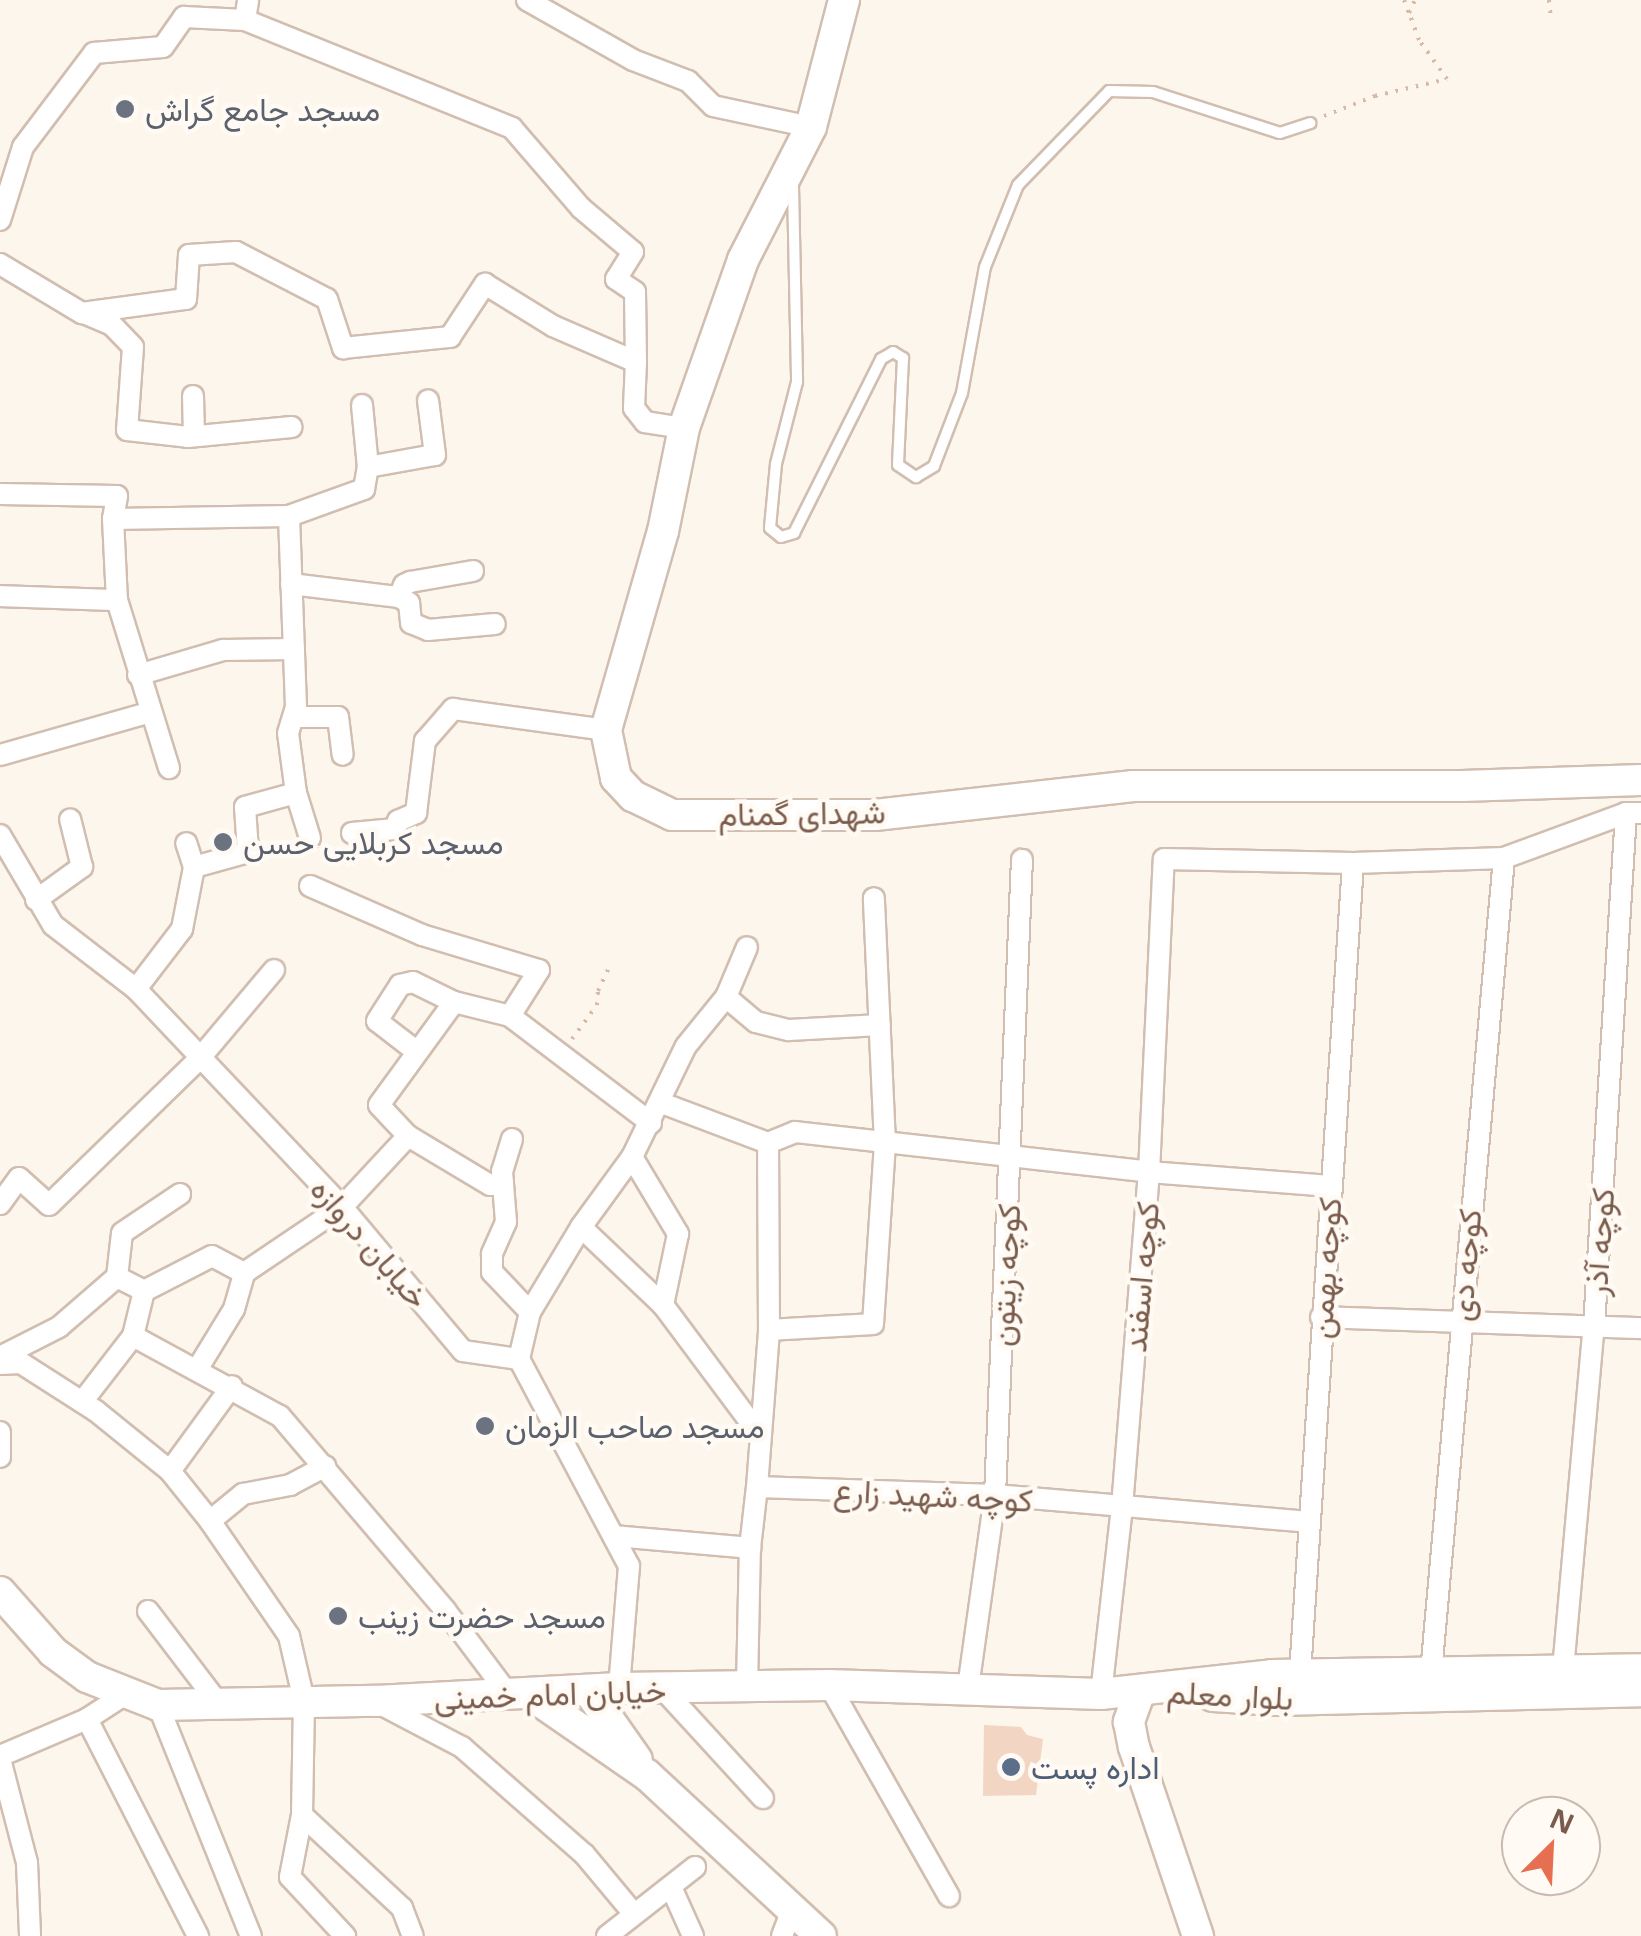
<!DOCTYPE html>
<meta charset="utf-8">
<style>
body{margin:0}
#map{position:relative;width:1641px;height:1936px;overflow:hidden;background:#fdf6ec;font-family:"Noto Sans",Vazirmatn,sans-serif}
div>[style]{position:absolute}
[style*='--x']{left:calc(var(--x)*1px);top:calc(var(--y)*1px);width:calc(var(--w)*1px);rotate:calc(var(--a)*1deg)}
.building>*{inset:0;background:#f3d5c3}
.path>*{height:4px;margin-top:-2px;transform-origin:0;background:repeating-linear-gradient(90deg,#d9b8a5 0 2.5px,transparent 0 10.5px)}
.roads{filter:drop-shadow(2px 0 #d1beb0) drop-shadow(-2px 0 #d1beb0) drop-shadow(0 2px #d1beb0) drop-shadow(0 -2px #d1beb0)}
.lane>*{height:10px;margin:-5px;padding:0 5px;transform-origin:5px;border-radius:5px;background:#fff}
.street>*{height:20px;margin:-10px;padding:0 10px;transform-origin:10px;border-radius:10px;background:#fff}
.secondary>*{height:30px;margin:-15px;padding:0 15px;transform-origin:15px;border-radius:15px;background:#fff}
.dots>*{width:28px;height:28px;translate:-50% -50%;box-sizing:border-box;border:5px solid #fffaf3;border-radius:50%}
span{translate:-50% -50%;white-space:nowrap;text-align:center;line-height:1.15;-webkit-text-stroke:9px #fffaf3;paint-order:stroke}
.worship-label{font-size:32px;color:#5b616d}
.left{translate:0 -50%;text-align:left}
.street-label{font-size:32px;color:#7a5c4d}
.service-label{font-size:32px;color:#4e5e75}
.north{position:absolute;left:1501px;top:1796px;width:100px;height:100px;box-sizing:border-box;background:#fffaf3;border:2px solid #cabbb1;border-radius:50%;rotate:24deg;font-size:28px;font-weight:700;line-height:40px;text-align:center;color:#7a5c4d}
.north::after{content:'';display:block;margin:auto;width:35px;height:45px;background:#e76f51;clip-path:polygon(50% 0,100% 100%,50% 72%,0 100%)}
</style>
<div id="map">
<div class="building">
<i style="clip-path:polygon(984px 1725px,1021px 1727px,1027px 1735px,1043px 1739px,1036px 1795px,983px 1796px)"></i>
</div>
<div class="path">
<i style="--x:1404;--y:0;--w:14;--a:69"></i>
<i style="--x:1549;--y:0;--w:19;--a:84"></i>
<i style="--x:1324;--y:116;--w:55;--a:-21.4"></i>
<i style="--x:1375;--y:96;--w:74;--a:-13.3"></i>
<i style="--x:1447;--y:79;--w:48;--a:-125.7"></i>
<i style="--x:1419;--y:40;--w:29;--a:-110"></i>
<i style="--x:1409;--y:13;--w:14;--a:-65"></i>
<i style="--x:572;--y:1039;--w:42;--a:-53.7"></i>
<i style="--x:597;--y:1005;--w:14;--a:-86"></i>
<i style="--x:598;--y:991;--w:29;--a:-65"></i>
</div>
<div class="roads">
<div class="lane">
<i style="--x:793;--y:186;--w:196;--a:88.8"></i>
<i style="--x:797;--y:382;--w:85;--a:104.4"></i>
<i style="--x:776;--y:464;--w:64;--a:95.4"></i>
<i style="--x:770;--y:528;--w:14;--a:39"></i>
<i style="--x:781;--y:537;--w:14;--a:-17"></i>
<i style="--x:794;--y:533;--w:195;--a:-63.4"></i>
<i style="--x:881;--y:359;--w:14;--a:-30"></i>
<i style="--x:893;--y:352;--w:12;--a:31"></i>
<i style="--x:903;--y:358;--w:107;--a:92.7"></i>
<i style="--x:898;--y:465;--w:22;--a:34"></i>
<i style="--x:916;--y:477;--w:21;--a:-31"></i>
<i style="--x:934;--y:466;--w:78;--a:-69"></i>
<i style="--x:962;--y:393;--w:128;--a:-79.7"></i>
<i style="--x:985;--y:267;--w:88;--a:-68.1"></i>
<i style="--x:1018;--y:185;--w:131;--a:-45.9"></i>
<i style="--x:1109;--y:91;--w:44;--a:1.3"></i>
<i style="--x:1153;--y:92;--w:133;--a:17.9"></i>
<i style="--x:1280;--y:133;--w:32;--a:-18"></i>
</div>
<div class="street">
<i style="--x:527;--y:0;--w:122;--a:29.5"></i>
<i style="--x:633;--y:60;--w:59;--a:20.9"></i>
<i style="--x:688;--y:81;--w:35;--a:45"></i>
<i style="--x:713;--y:106;--w:100;--a:12.1"></i>
<i style="--x:245;--y:20;--w:20;--a:-81"></i>
<i style="--x:0;--y:220;--w:77;--a:-72.5"></i>
<i style="--x:23;--y:147;--w:118;--a:-52.9"></i>
<i style="--x:94;--y:53;--w:69;--a:-5"></i>
<i style="--x:163;--y:47;--w:37;--a:-55"></i>
<i style="--x:184;--y:17;--w:61;--a:2.8"></i>
<i style="--x:245;--y:20;--w:288;--a:22"></i>
<i style="--x:512;--y:128;--w:106;--a:49.2"></i>
<i style="--x:581;--y:208;--w:68;--a:40.2"></i>
<i style="--x:633;--y:252;--w:32;--a:122"></i>
<i style="--x:616;--y:279;--w:23;--a:34"></i>
<i style="--x:635;--y:292;--w:70;--a:89.2"></i>
<i style="--x:0;--y:264;--w:96;--a:30.9"></i>
<i style="--x:82;--y:313;--w:105;--a:-7.7"></i>
<i style="--x:186;--y:299;--w:44;--a:-86.1"></i>
<i style="--x:189;--y:255;--w:47;--a:-3.7"></i>
<i style="--x:236;--y:252;--w:102;--a:27.3"></i>
<i style="--x:327;--y:299;--w:52;--a:71.9"></i>
<i style="--x:343;--y:348;--w:108;--a:-5.9"></i>
<i style="--x:450;--y:337;--w:64;--a:-56.6"></i>
<i style="--x:485;--y:284;--w:80;--a:31.7"></i>
<i style="--x:553;--y:326;--w:90;--a:23.4"></i>
<i style="--x:636;--y:362;--w:46;--a:92.5"></i>
<i style="--x:634;--y:408;--w:18;--a:52"></i>
<i style="--x:645;--y:422;--w:39;--a:9"></i>
<i style="--x:84;--y:313;--w:30;--a:23"></i>
<i style="--x:112;--y:325;--w:30;--a:46"></i>
<i style="--x:133;--y:347;--w:83;--a:94.1"></i>
<i style="--x:127;--y:430;--w:61;--a:6.5"></i>
<i style="--x:188;--y:437;--w:104;--a:-5.5"></i>
<i style="--x:193;--y:396;--w:40;--a:88.6"></i>
<i style="--x:362;--y:405;--w:62;--a:84.5"></i>
<i style="--x:0;--y:494;--w:117;--a:1"></i>
<i style="--x:117;--y:496;--w:23;--a:100"></i>
<i style="--x:113;--y:519;--w:81;--a:87.2"></i>
<i style="--x:117;--y:600;--w:176;--a:72.8"></i>
<i style="--x:289;--y:516;--w:191;--a:87.9"></i>
<i style="--x:296;--y:707;--w:27;--a:107"></i>
<i style="--x:288;--y:733;--w:61;--a:82.4"></i>
<i style="--x:296;--y:793;--w:47;--a:72.7"></i>
<i style="--x:113;--y:519;--w:176;--a:-1"></i>
<i style="--x:289;--y:516;--w:80;--a:-19.8"></i>
<i style="--x:364;--y:489;--w:22;--a:-80"></i>
<i style="--x:368;--y:467;--w:68;--a:-10.2"></i>
<i style="--x:435;--y:455;--w:55;--a:-97.3"></i>
<i style="--x:291;--y:584;--w:109;--a:6.9"></i>
<i style="--x:399;--y:597;--w:12;--a:31"></i>
<i style="--x:409;--y:603;--w:20;--a:84"></i>
<i style="--x:411;--y:623;--w:18;--a:22"></i>
<i style="--x:428;--y:630;--w:67;--a:-5.1"></i>
<i style="--x:0;--y:596;--w:117;--a:2"></i>
<i style="--x:399;--y:597;--w:13;--a:-67"></i>
<i style="--x:404;--y:585;--w:7;--a:-27"></i>
<i style="--x:410;--y:582;--w:64;--a:-9.9"></i>
<i style="--x:138;--y:675;--w:89;--a:-16.4"></i>
<i style="--x:223;--y:650;--w:71;--a:-0.8"></i>
<i style="--x:296;--y:717;--w:42;--a:0"></i>
<i style="--x:338;--y:717;--w:38;--a:83"></i>
<i style="--x:0;--y:755;--w:157;--a:-15.9"></i>
<i style="--x:352;--y:833;--w:43;--a:-5.3"></i>
<i style="--x:395;--y:829;--w:9;--a:-69"></i>
<i style="--x:398;--y:821;--w:20;--a:-24"></i>
<i style="--x:416;--y:813;--w:73;--a:-82.9"></i>
<i style="--x:425;--y:741;--w:43;--a:-48.8"></i>
<i style="--x:453;--y:709;--w:154;--a:7.8"></i>
<i style="--x:0;--y:835;--w:104;--a:59.5"></i>
<i style="--x:53;--y:925;--w:105;--a:37.6"></i>
<i style="--x:136;--y:989;--w:300;--a:46.6"></i>
<i style="--x:342;--y:1207;--w:188;--a:50"></i>
<i style="--x:463;--y:1351;--w:57;--a:8.1"></i>
<i style="--x:519;--y:1359;--w:234;--a:62"></i>
<i style="--x:629;--y:1566;--w:122;--a:94.7"></i>
<i style="--x:194;--y:867;--w:56;--a:-15.5"></i>
<i style="--x:248;--y:852;--w:45;--a:-93.8"></i>
<i style="--x:245;--y:807;--w:53;--a:-15.4"></i>
<i style="--x:310;--y:886;--w:122;--a:23.6"></i>
<i style="--x:422;--y:935;--w:122;--a:16.7"></i>
<i style="--x:539;--y:970;--w:54;--a:122.2"></i>
<i style="--x:36;--y:900;--w:57;--a:-35.7"></i>
<i style="--x:82;--y:867;--w:49;--a:-104"></i>
<i style="--x:136;--y:989;--w:76;--a:-52.5"></i>
<i style="--x:182;--y:929;--w:63;--a:-79"></i>
<i style="--x:194;--y:867;--w:25;--a:-108"></i>
<i style="--x:726;--y:997;--w:39;--a:40"></i>
<i style="--x:756;--y:1022;--w:34;--a:14"></i>
<i style="--x:789;--y:1030;--w:91;--a:-3.1"></i>
<i style="--x:416;--y:1051;--w:49;--a:-142.4"></i>
<i style="--x:377;--y:1021;--w:43;--a:-57.4"></i>
<i style="--x:400;--y:985;--w:13;--a:-13"></i>
<i style="--x:413;--y:982;--w:46;--a:26"></i>
<i style="--x:659;--y:1102;--w:116;--a:20.6"></i>
<i style="--x:768;--y:1143;--w:29;--a:-22"></i>
<i style="--x:795;--y:1132;--w:356;--a:6.4"></i>
<i style="--x:1149;--y:1172;--w:182;--a:4.4"></i>
<i style="--x:512;--y:1139;--w:34;--a:107"></i>
<i style="--x:502;--y:1171;--w:51;--a:85.5"></i>
<i style="--x:506;--y:1222;--w:35;--a:114"></i>
<i style="--x:492;--y:1254;--w:18;--a:90"></i>
<i style="--x:492;--y:1272;--w:55;--a:46.5"></i>
<i style="--x:632;--y:1157;--w:90;--a:59.1"></i>
<i style="--x:678;--y:1234;--w:73;--a:101.9"></i>
<i style="--x:503;--y:1183;--w:13;--a:171"></i>
<i style="--x:490;--y:1185;--w:96;--a:-149.1"></i>
<i style="--x:408;--y:1136;--w:42;--a:-133.1"></i>
<i style="--x:379;--y:1105;--w:127;--a:-53.9"></i>
<i style="--x:454;--y:1002;--w:58;--a:14"></i>
<i style="--x:510;--y:1016;--w:177;--a:37.2"></i>
<i style="--x:0;--y:1204;--w:32;--a:-54"></i>
<i style="--x:19;--y:1178;--w:40;--a:42"></i>
<i style="--x:49;--y:1205;--w:211;--a:-44.2"></i>
<i style="--x:200;--y:1058;--w:115;--a:-49.9"></i>
<i style="--x:581;--y:1227;--w:113;--a:43.6"></i>
<i style="--x:663;--y:1305;--w:161;--a:53.3"></i>
<i style="--x:117;--y:1277;--w:44;--a:-83.5"></i>
<i style="--x:122;--y:1233;--w:70;--a:-33.9"></i>
<i style="--x:1321;--y:1317;--w:320;--a:2"></i>
<i style="--x:769;--y:1330;--w:104;--a:-3.3"></i>
<i style="--x:873;--y:1324;--w:180;--a:-86.2"></i>
<i style="--x:885;--y:1144;--w:246;--a:-92.6"></i>
<i style="--x:133;--y:1336;--w:167;--a:28.6"></i>
<i style="--x:280;--y:1416;--w:255;--a:49.6"></i>
<i style="--x:445;--y:1610;--w:105;--a:53.1"></i>
<i style="--x:0;--y:1357;--w:66;--a:-27"></i>
<i style="--x:59;--y:1327;--w:77;--a:-40.8"></i>
<i style="--x:117;--y:1277;--w:30;--a:27"></i>
<i style="--x:144;--y:1291;--w:76;--a:-27.2"></i>
<i style="--x:212;--y:1256;--w:36;--a:28"></i>
<i style="--x:244;--y:1273;--w:118;--a:-34"></i>
<i style="--x:342;--y:1207;--w:97;--a:-47.1"></i>
<i style="--x:519;--y:1359;--w:48;--a:-76.8"></i>
<i style="--x:530;--y:1312;--w:99;--a:-59"></i>
<i style="--x:581;--y:1227;--w:87;--a:-53.9"></i>
<i style="--x:632;--y:1157;--w:123;--a:-64.1"></i>
<i style="--x:686;--y:1046;--w:63;--a:-50.8"></i>
<i style="--x:726;--y:997;--w:54;--a:-67.2"></i>
<i style="--x:0;--y:1364;--w:21;--a:-3"></i>
<i style="--x:21;--y:1363;--w:89;--a:32.6"></i>
<i style="--x:96;--y:1411;--w:95;--a:39"></i>
<i style="--x:170;--y:1471;--w:64;--a:51.3"></i>
<i style="--x:210;--y:1521;--w:140;--a:55.5"></i>
<i style="--x:289;--y:1636;--w:67;--a:77"></i>
<i style="--x:304;--y:1701;--w:114;--a:91"></i>
<i style="--x:302;--y:1815;--w:137;--a:42.9"></i>
<i style="--x:402;--y:1908;--w:30;--a:69"></i>
<i style="--x:198;--y:1368;--w:69;--a:-58.6"></i>
<i style="--x:234;--y:1309;--w:37;--a:-74"></i>
<i style="--x:82;--y:1402;--w:83;--a:-52.3"></i>
<i style="--x:133;--y:1336;--w:46;--a:-76.3"></i>
<i style="--x:0;--y:1432;--w:25;--a:90"></i>
<i style="--x:170;--y:1471;--w:105;--a:-53.9"></i>
<i style="--x:757;--y:1487;--w:157;--a:-85.6"></i>
<i style="--x:769;--y:1330;--w:187;--a:-90.3"></i>
<i style="--x:210;--y:1521;--w:43;--a:-39.3"></i>
<i style="--x:243;--y:1494;--w:48;--a:-10.8"></i>
<i style="--x:290;--y:1485;--w:40;--a:-28"></i>
<i style="--x:614;--y:1536;--w:137;--a:5"></i>
<i style="--x:148;--y:1611;--w:116;--a:52.7"></i>
<i style="--x:1563;--y:1670;--w:345;--a:-84.9"></i>
<i style="--x:1594;--y:1326;--w:514;--a:-86.43"></i>
<i style="--x:1431;--y:1673;--w:818;--a:-84.88"></i>
<i style="--x:1300;--y:1674;--w:813;--a:-86.26"></i>
<i style="--x:829;--y:1685;--w:243;--a:60.4"></i>
<i style="--x:747;--y:1687;--w:139;--a:-88.8"></i>
<i style="--x:750;--y:1548;--w:61;--a:-83.5"></i>
<i style="--x:757;--y:1487;--w:238;--a:1.9"></i>
<i style="--x:995;--y:1495;--w:315;--a:4.9"></i>
<i style="--x:968;--y:1688;--w:195;--a:-82"></i>
<i style="--x:995;--y:1495;--w:636;--a:-87.57"></i>
<i style="--x:663;--y:1689;--w:148;--a:47.5"></i>
<i style="--x:1101;--y:1694;--w:188;--a:-83.6"></i>
<i style="--x:1122;--y:1507;--w:336;--a:-85.4"></i>
<i style="--x:1149;--y:1172;--w:313;--a:-87.3"></i>
<i style="--x:1164;--y:859;--w:189;--a:1.2"></i>
<i style="--x:1353;--y:863;--w:151;--a:-1.9"></i>
<i style="--x:1504;--y:858;--w:130;--a:-20.2"></i>
<i style="--x:1626;--y:813;--w:15;--a:0"></i>
<i style="--x:380;--y:1704;--w:93;--a:27.7"></i>
<i style="--x:462;--y:1747;--w:162;--a:41.3"></i>
<i style="--x:584;--y:1854;--w:78;--a:50.2"></i>
<i style="--x:158;--y:1705;--w:249;--a:68.1"></i>
<i style="--x:87;--y:1719;--w:244;--a:62.9"></i>
<i style="--x:0;--y:1756;--w:95;--a:-23"></i>
<i style="--x:87;--y:1719;--w:44;--a:-33"></i>
<i style="--x:0;--y:1759;--w:107;--a:75.4"></i>
<i style="--x:27;--y:1863;--w:73;--a:87.6"></i>
<i style="--x:302;--y:1815;--w:63;--a:101"></i>
<i style="--x:290;--y:1877;--w:81;--a:47"></i>
<i style="--x:671;--y:1887;--w:54;--a:65.8"></i>
<i style="--x:607;--y:1936;--w:112;--a:-38.1"></i>
<i style="--x:782;--y:1936;--w:28;--a:-69"></i>
</div>
<div class="secondary">
<i style="--x:844;--y:0;--w:131;--a:104.6"></i>
<i style="--x:811;--y:127;--w:149;--a:117.1"></i>
<i style="--x:743;--y:260;--w:178;--a:109.4"></i>
<i style="--x:684;--y:428;--w:105;--a:101.5"></i>
<i style="--x:663;--y:531;--w:207;--a:106"></i>
<i style="--x:606;--y:730;--w:49;--a:78.2"></i>
<i style="--x:616;--y:778;--w:25;--a:47"></i>
<i style="--x:633;--y:796;--w:43;--a:26"></i>
<i style="--x:672;--y:815;--w:203;--a:0"></i>
<i style="--x:875;--y:815;--w:260;--a:-6.4"></i>
<i style="--x:1133;--y:786;--w:329;--a:0"></i>
<i style="--x:1462;--y:786;--w:179;--a:-1.9"></i>
<i style="--x:0;--y:1592;--w:80;--a:48.5"></i>
<i style="--x:53;--y:1652;--w:42;--a:36.3"></i>
<i style="--x:87;--y:1677;--w:76;--a:21.5"></i>
<i style="--x:158;--y:1705;--w:218;--a:-1.1"></i>
<i style="--x:376;--y:1701;--w:243;--a:-3.1"></i>
<i style="--x:619;--y:1688;--w:210;--a:-0.8"></i>
<i style="--x:829;--y:1685;--w:272;--a:1.9"></i>
<i style="--x:1101;--y:1694;--w:172;--a:-6.3"></i>
<i style="--x:1272;--y:1675;--w:369;--a:-0.9"></i>
<i style="--x:588;--y:1690;--w:85;--a:55"></i>
<i style="--x:1140;--y:1691;--w:33;--a:110"></i>
<i style="--x:1129;--y:1722;--w:25;--a:79"></i>
<i style="--x:1134;--y:1747;--w:200;--a:71.3"></i>
<i style="--x:528;--y:1693;--w:145;--a:34.6"></i>
<i style="--x:647;--y:1775;--w:237;--a:42.8"></i>
<i style="--x:1213;--y:1696;--w:65;--a:3.5"></i>
<i style="--x:1278;--y:1700;--w:363;--a:-1.4"></i>
</div>
</div>
<div class="dots">
<i style="left:125px;top:109px;background:#6b7280"></i>
<i style="left:223px;top:842px;background:#6b7280"></i>
<i style="left:485px;top:1426px;background:#6b7280"></i>
<i style="left:338px;top:1616px;background:#6b7280"></i>
<i style="left:1011px;top:1767px;background:#5c6f8a"></i>
</div>
<div class="worship-label">
<span class="left" style="left:145px;top:109px">مسجد جامع گراش</span>
<span class="left" style="left:243px;top:842px">مسجد کربلایی حسن</span>
<span class="left" style="left:505px;top:1426px">مسجد صاحب الزمان</span>
<span class="left" style="left:358px;top:1616px">مسجد حضرت زینب</span>
</div>
<div class="street-label">
<span style="left:802px;top:813px;rotate:-1deg">شهدای گمنام</span>
<span style="left:1599px;top:1242px;rotate:-86deg">کوچه آذر</span>
<span style="left:370px;top:1243px;rotate:49deg">خیابان دروازه</span>
<span style="left:1465px;top:1265px;rotate:-85deg">کوچه دی</span>
<span style="left:1325px;top:1268px;rotate:-86deg">کوچه بهمن</span>
<span style="left:1005px;top:1275px;rotate:-87deg">کوچه زیتون</span>
<span style="left:1141px;top:1277px;rotate:-85deg">کوچه اسفند</span>
<span style="left:933px;top:1495px;rotate:3deg">کوچه شهید زارع</span>
<span style="left:550px;top:1694px;rotate:-2deg">خیابان امام خمینی</span>
<span style="left:1230px;top:1695px;rotate:3deg">بلوار معلم</span>
</div>
<div class="service-label">
<span class="left" style="left:1031px;top:1767px">اداره پست</span>
</div>
<div class="north">N</div>
</div>
